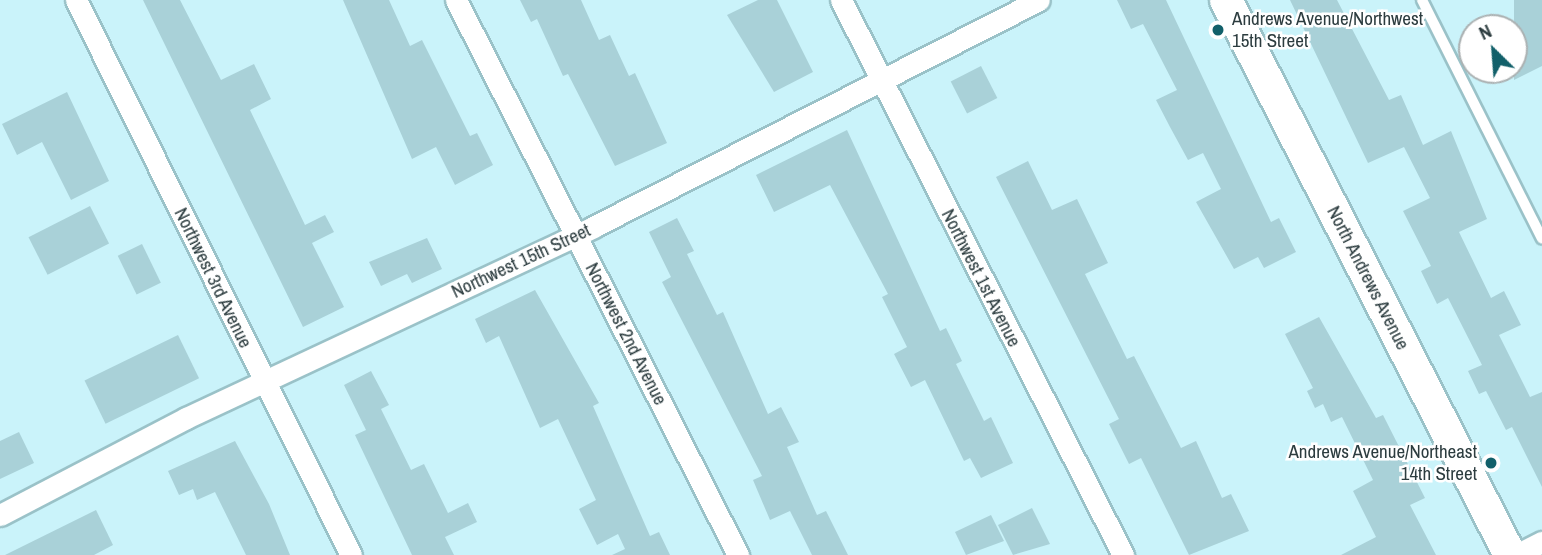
<!DOCTYPE html>
<style>
body{margin:0}
#map{position:relative;width:1542px;height:555px;overflow:hidden;background:#caf3fa;font-family:"Archivo Narrow",sans-serif}
div>[style]{position:absolute}
[style*='--x']{left:calc(var(--x)*1px);top:calc(var(--y)*1px);width:calc(var(--w)*1px);rotate:calc(var(--a)*1deg)}
.building>*{inset:0;background:#a9d1d8;transform-origin:0 0}
.roads{filter:drop-shadow(2px 0 #9ac2c8) drop-shadow(-2px 0 #9ac2c8) drop-shadow(0 2px #9ac2c8) drop-shadow(0 -2px #9ac2c8)}
.lane>*{height:10px;margin:-5px;padding:0 5px;transform-origin:5px;border-radius:5px;background:#fff}
.street>*{height:21px;margin:-10.5px;padding:0 10.5px;transform-origin:10.5px;border-radius:10.5px;background:#fff}
.secondary>*{height:32px;margin:-16px;padding:0 16px;transform-origin:16px;border-radius:16px;background:#fff}
.dots>*{width:19px;height:19px;translate:-50% -50%;box-sizing:border-box;border:4px solid #fff;border-radius:50%}
span{translate:-50% -50%;white-space:nowrap;text-align:center;line-height:1.15;-webkit-text-stroke:5px #fff;paint-order:stroke}
.poi-label{font-size:19px;color:#2c3c3f}
.left{translate:0 -50%;text-align:left}
.right{translate:-100% -50%;text-align:right}
.street-label{font-size:19px;color:#2c3c3f}
.north{position:absolute;left:1458px;top:14px;width:70px;height:70px;box-sizing:border-box;background:#fff;border:2px solid #abb1b2;border-radius:50%;rotate:335deg;font-size:19px;font-weight:700;line-height:28px;text-align:center;color:#2c3c3f}
.north::after{content:'';display:block;margin:auto;width:24px;height:32px;background:#12606a;clip-path:polygon(50% 0,100% 100%,50% 72%,0 100%)}
</style>
<div id="map">
<div class="building">
<i style="clip-path:polygon(143px 0,180px 0,221px 80px,254px 64px,271px 99px,250px 110px,305px 225px,325px 215px,334px 232px,312px 243px,344px 307px,303px 327px)"></i>
<i style="clip-path:polygon(343px 0,389px 0,410px 46px,422px 40px,470px 136px,477px 133px,493px 165px,455px 185px,436px 147px,412px 159px)"></i>
<i style="clip-path:polygon(520px 0,581px 0,599px 40px,610px 35px,629px 76px,635px 73px,667px 143px,615px 166px,568px 74px,563px 76px,537px 19px,531px 22px)"></i>
<i style="clip-path:polygon(758px 0,777px 0,813px 72px,774px 92px,727px 15px)"></i>
<i style="clip-path:polygon(1117px 0,1166px 0,1271px 222px,1279px 218px,1296px 252px,1264px 268px,1258px 257px,1234px 269px,1196px 202px,1221px 189px,1203px 153px,1188px 160px,1170px 127px,1156px 100px,1177px 90px,1143px 24px,1131px 29px)"></i>
<i style="clip-path:polygon(1290px 0,1337px 0,1389px 100px,1401px 95px,1423px 145px,1451px 131px,1487px 219px,1459px 232px,1491px 298px,1504px 291px,1521px 325px,1499px 335px,1530px 397px,1542px 392px,1542px 487px,1512px 427px,1506px 430px,1486px 391px,1479px 394px,1468px 371px,1482px 365px,1448px 298px,1437px 304px,1421px 271px,1431px 266px,1403px 211px,1430px 198px,1404px 147px,1368px 163px)"></i>
<i style="clip-path:polygon(1514px 0,1542px 0,1542px 66px,1514px 80px)"></i>
<i style="left:981px;top:66px;width:36px;height:34px;rotate:63deg"></i>
<i style="clip-path:polygon(67px 92px,109px 181px,71px 200px,42px 142px,17px 155px,2px 124px)"></i>
<i style="clip-path:polygon(847px 130px,940px 331px,946px 328px,962px 361px,956px 364px,984px 421px,991px 417px,1013px 463px,981px 478px,970px 458px,964px 461px,925px 380px,911px 387px,894px 354px,907px 347px,882px 297px,888px 294px,830px 185px,774px 212px,756px 175px)"></i>
<i style="clip-path:polygon(1028px 161px,1052px 210px,1077px 199px,1108px 263px,1085px 274px,1127px 359px,1134px 356px,1181px 448px,1196px 441px,1222px 498px,1231px 494px,1249px 531px,1189px 555px,1141px 458px,1129px 464px,1109px 424px,1119px 419px,996px 177px)"></i>
<i style="left:90px;top:206px;width:42px;height:69px;rotate:63deg"></i>
<i style="clip-path:polygon(677px 218px,694px 251px,687px 254px,717px 315px,723px 312px,768px 414px,781px 407px,799px 442px,787px 447px,817px 515px,826px 511px,848px 555px,812px 555px,790px 511px,770px 520px,753px 480px,762px 476px,662px 282px,671px 277px,649px 232px)"></i>
<i style="clip-path:polygon(427px 238px,442px 269px,412px 283px,407px 274px,381px 286px,369px 262px)"></i>
<i style="left:142px;top:244px;width:43px;height:27px;rotate:64deg"></i>
<i style="clip-path:polygon(535px 290px,599px 403px,593px 406px,650px 536px,659px 532px,670px 555px,612px 555px,625px 549px,618px 534px,597px 545px,579px 509px,596px 500px,558px 419px,540px 428px,499px 336px,486px 343px,475px 319px)"></i>
<i style="clip-path:polygon(1319px 317px,1376px 418px,1383px 415px,1425px 498px,1410px 505px,1436px 555px,1341px 555px,1376px 537px,1353px 491px,1373px 480px,1342px 417px,1331px 422px,1323px 404px,1315px 408px,1307px 391px,1313px 388px,1285px 334px)"></i>
<i style="left:178px;top:335px;width:48px;height:104px;rotate:64deg"></i>
<i style="clip-path:polygon(371px 371px,389px 405px,381px 409px,411px 470px,424px 464px,448px 513px,468px 503px,477px 522px,445px 537px,454px 555px,412px 555px,355px 435px,366px 430px,344px 385px)"></i>
<i style="clip-path:polygon(19px 432px,34px 463px,0 479px,0 441px)"></i>
<i style="clip-path:polygon(235px 441px,269px 504px,290px 555px,246px 555px,215px 492px,197px 500px,193px 489px,179px 495px,168px 471px)"></i>
<i style="clip-path:polygon(1032px 508px,1050px 544px,1013px 555px,998px 525px)"></i>
<i style="clip-path:polygon(96px 510px,113px 545px,94px 555px,5px 555px)"></i>
<i style="clip-path:polygon(991px 515px,1004px 541px,966px 555px,955px 532px)"></i>
</div>
<div class="roads">
<div class="lane">
<i style="--x:1422;--y:0;--w:267;--a:63.3"></i>
</div>
<div class="street">
<i style="--x:76;--y:0;--w:619;--a:63.64"></i>
<i style="--x:456;--y:0;--w:623;--a:63.06"></i>
<i style="--x:841;--y:0;--w:623;--a:63.06"></i>
<i style="--x:0;--y:515;--w:210;--a:-27.5"></i>
<i style="--x:186;--y:418;--w:450;--a:-25.1"></i>
<i style="--x:593;--y:227;--w:500;--a:-26.97"></i>
<i style="--x:1516;--y:555;--w:29;--a:-27"></i>
</div>
<div class="secondary">
<i style="--x:1226;--y:0;--w:623;--a:62.9"></i>
</div>
</div>
<div class="dots">
<i style="left:1218px;top:30px;background:#12606a"></i>
<i style="left:1491px;top:463px;background:#12606a"></i>
</div>
<div class="poi-label">
<span class="left" style="left:1232px;top:30px">Andrews Avenue/Northwest<br>15th Street</span>
<span class="right" style="left:1477px;top:463px">Andrews Avenue/Northeast<br>14th Street</span>
</div>
<div class="street-label">
<span style="left:521px;top:261px;rotate:-25deg">Northwest 15th Street</span>
<span style="left:213px;top:278px;rotate:64deg">Northwest 3rd Avenue</span>
<span style="left:981px;top:278px;rotate:63deg">Northwest 1st Avenue</span>
<span style="left:1368px;top:278px;rotate:63deg">North Andrews Avenue</span>
<span style="left:626px;top:334px;rotate:63deg">Northwest 2nd Avenue</span>
</div>
<div class="north">N</div>
</div>
